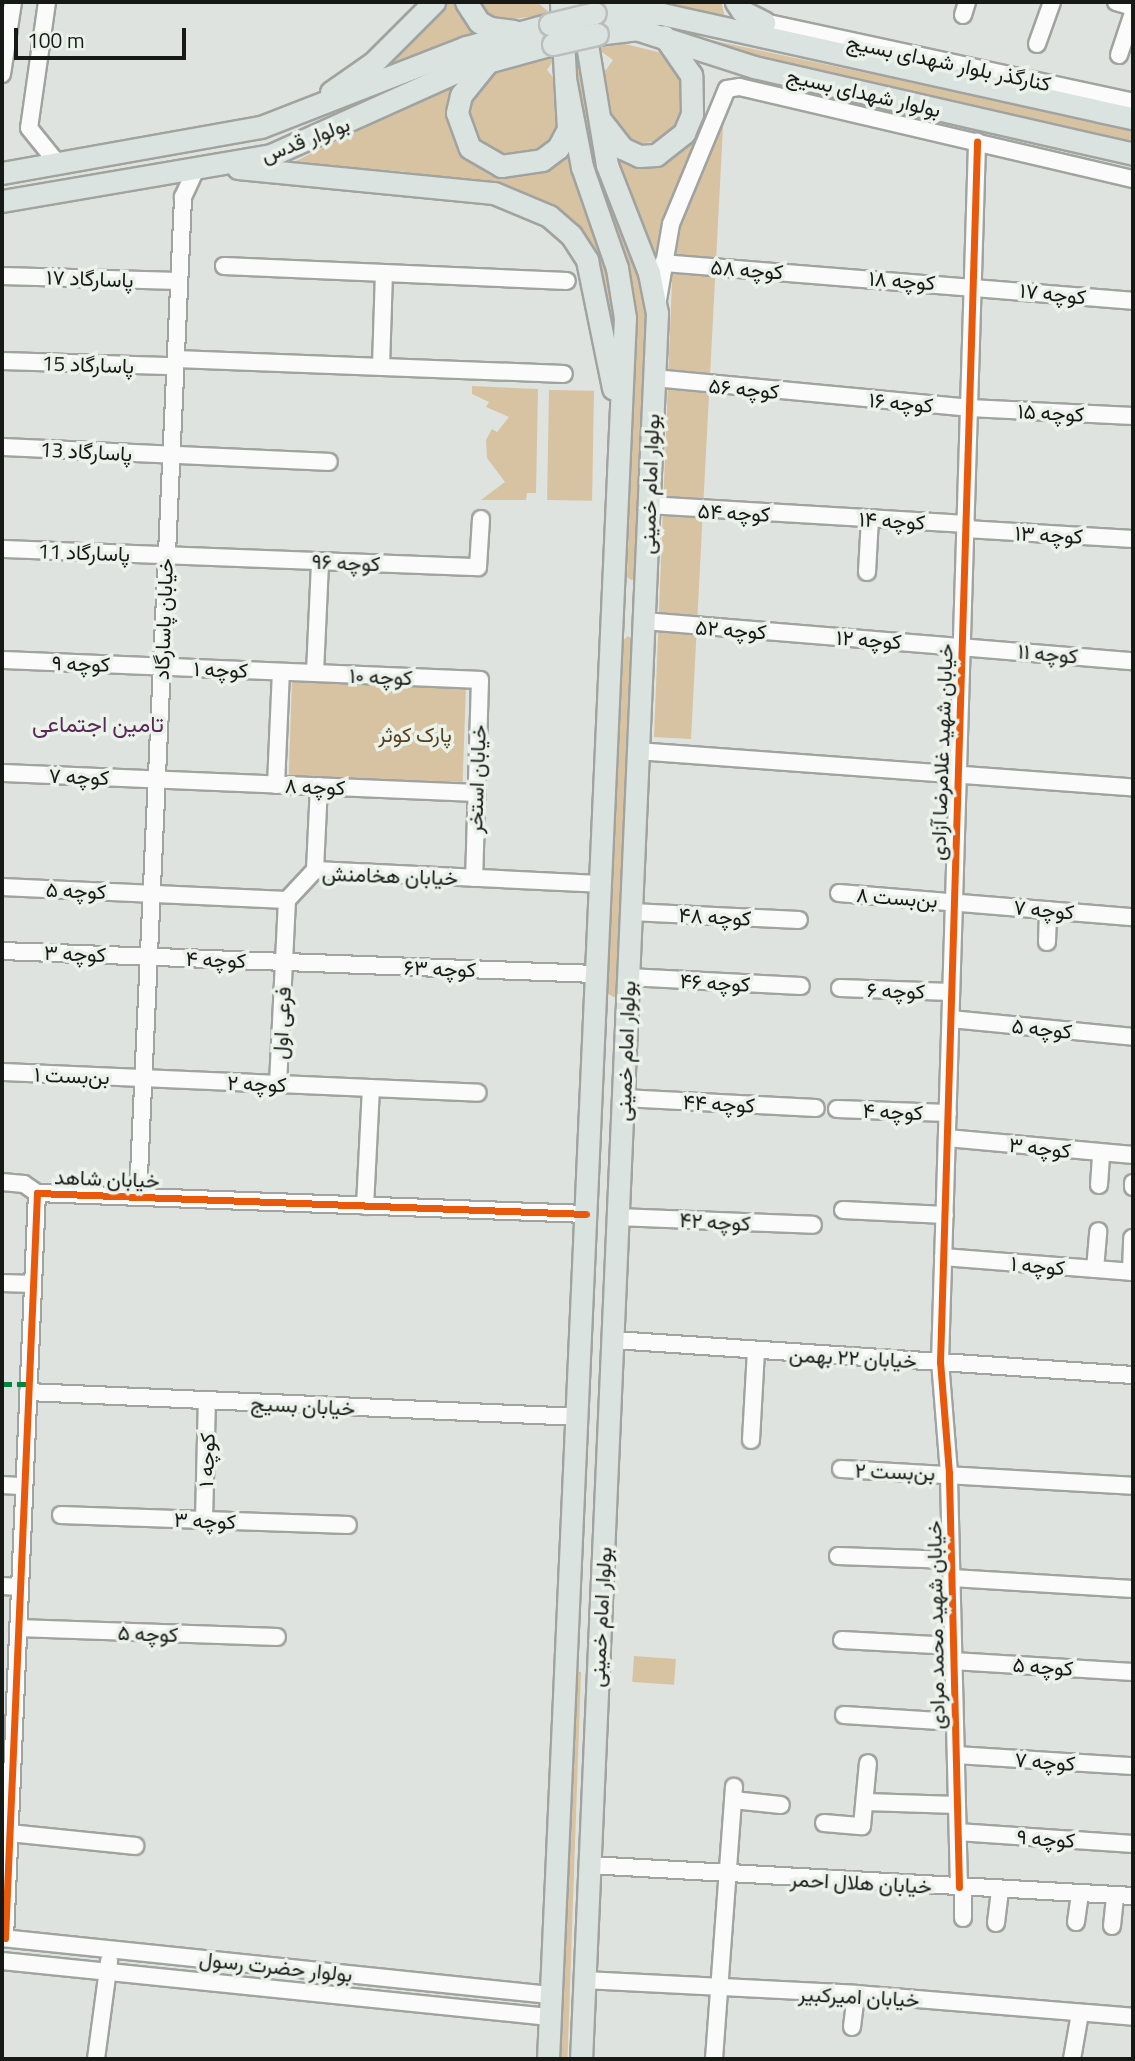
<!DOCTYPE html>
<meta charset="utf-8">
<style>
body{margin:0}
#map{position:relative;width:1135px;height:2061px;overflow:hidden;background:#dfe3df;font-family:"Titillium Web",Vazirmatn,sans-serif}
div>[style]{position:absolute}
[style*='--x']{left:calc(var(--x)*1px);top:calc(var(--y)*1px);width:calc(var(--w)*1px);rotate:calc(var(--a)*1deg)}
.green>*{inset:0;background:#d7c2a2;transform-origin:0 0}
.roads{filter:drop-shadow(2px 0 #a0a3a0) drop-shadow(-2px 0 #a0a3a0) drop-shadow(0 2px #a0a3a0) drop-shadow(0 -2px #a0a3a0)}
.minor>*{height:16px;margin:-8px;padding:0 8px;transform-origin:8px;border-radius:8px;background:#fafbfa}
.major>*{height:21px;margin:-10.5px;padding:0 10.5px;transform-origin:10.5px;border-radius:10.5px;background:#dbe3e1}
.bridges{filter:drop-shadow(2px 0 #bcbebc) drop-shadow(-2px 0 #bcbebc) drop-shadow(0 2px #bcbebc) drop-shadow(0 -2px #bcbebc)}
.major-bridge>*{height:21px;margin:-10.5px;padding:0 10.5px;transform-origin:10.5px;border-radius:10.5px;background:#dbe3e1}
.quiet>*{height:5px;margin-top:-2.5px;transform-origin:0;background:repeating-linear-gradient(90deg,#00873e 0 10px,transparent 0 15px)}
.cycleway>*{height:7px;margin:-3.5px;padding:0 3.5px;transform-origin:3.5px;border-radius:3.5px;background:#e8590c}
span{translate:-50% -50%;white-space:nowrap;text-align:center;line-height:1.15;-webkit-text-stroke:7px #ebf2ea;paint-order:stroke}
.street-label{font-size:21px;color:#161916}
.park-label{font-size:21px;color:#593f1a}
.neighbourhood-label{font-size:23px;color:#5b2959}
.frame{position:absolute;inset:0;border:4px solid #161916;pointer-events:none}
.scale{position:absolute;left:14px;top:28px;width:172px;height:32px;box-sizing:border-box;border:4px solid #161916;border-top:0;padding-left:9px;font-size:21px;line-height:24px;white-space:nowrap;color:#161916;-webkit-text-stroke:5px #ebf2ea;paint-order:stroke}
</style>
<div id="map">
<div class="green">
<i style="clip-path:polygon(446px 2px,460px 2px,480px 31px,355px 86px,396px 55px)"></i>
<i style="clip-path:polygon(476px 2px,537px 2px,551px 14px,499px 21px,487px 18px)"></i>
<i style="clip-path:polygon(665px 2px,721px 2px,726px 21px,651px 8px)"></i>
<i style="clip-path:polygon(696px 37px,1133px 129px,1133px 145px,821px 78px)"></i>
<i style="clip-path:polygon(625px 44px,662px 53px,681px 78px,682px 113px,676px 129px,663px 141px,634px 144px,613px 122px,603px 74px,613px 60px,596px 48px)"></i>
<i style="clip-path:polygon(581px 49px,603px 170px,593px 172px,574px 50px)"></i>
<i style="clip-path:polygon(559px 52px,547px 70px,558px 83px,559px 128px,549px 145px,514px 159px,482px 148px,468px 127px,467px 102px,486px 75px,517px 61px)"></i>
<i style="clip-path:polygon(460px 79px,450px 102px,451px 128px,462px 150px,504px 175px,531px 172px,552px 163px,573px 137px,613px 265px,622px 361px,611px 333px,606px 289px,598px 262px,569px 219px,542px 201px,512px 189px,400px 171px,286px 166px)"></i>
<i style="clip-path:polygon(724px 108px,691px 739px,654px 737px,674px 230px,688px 207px)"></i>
<i style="clip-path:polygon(700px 135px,662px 226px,656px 262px,614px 148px,658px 160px)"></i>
<i style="clip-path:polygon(599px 172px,637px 266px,648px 326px,635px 579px,631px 580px,627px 577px,637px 325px,627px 270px,595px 175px)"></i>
<i style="clip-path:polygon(472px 386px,538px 389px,536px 493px,527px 493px,526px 500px,481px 500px,505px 482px,487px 458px,486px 440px,492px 429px,497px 432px,509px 417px,486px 407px,489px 402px,472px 394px)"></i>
<i style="left:549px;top:390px;width:45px;height:110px;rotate:1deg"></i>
<i style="clip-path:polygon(628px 636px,634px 641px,618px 996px,614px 997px,608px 994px,622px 641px)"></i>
<i style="left:292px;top:682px;width:174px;height:94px;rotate:2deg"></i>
<i style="left:634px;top:1656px;width:42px;height:26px;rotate:4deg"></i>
<i style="left:581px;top:1672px;width:387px;height:11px;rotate:92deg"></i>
</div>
<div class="roads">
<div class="minor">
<i style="--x:47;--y:2;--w:127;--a:98.1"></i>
<i style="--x:29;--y:128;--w:46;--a:51.1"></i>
<i style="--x:1116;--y:2;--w:18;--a:16"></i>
<i style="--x:963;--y:15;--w:14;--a:-73"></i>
<i style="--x:764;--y:22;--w:378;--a:12.2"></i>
<i style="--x:1037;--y:44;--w:45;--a:-70.3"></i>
<i style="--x:1119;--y:55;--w:44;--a:-71.6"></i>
<i style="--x:2;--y:74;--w:73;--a:-81.3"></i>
<i style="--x:663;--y:263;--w:472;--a:4.6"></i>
<i style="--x:224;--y:266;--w:343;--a:2.5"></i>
<i style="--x:2;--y:276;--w:177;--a:1.6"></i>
<i style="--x:658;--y:300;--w:77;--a:-80.3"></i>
<i style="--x:671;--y:224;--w:146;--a:-67.5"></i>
<i style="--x:727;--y:89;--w:13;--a:-9"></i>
<i style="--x:740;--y:87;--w:404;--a:13.2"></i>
<i style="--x:176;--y:359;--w:388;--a:2.2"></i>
<i style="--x:2;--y:361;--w:173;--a:1.7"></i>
<i style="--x:381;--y:367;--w:94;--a:-88.2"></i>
<i style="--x:654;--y:378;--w:316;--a:5.4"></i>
<i style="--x:969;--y:408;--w:164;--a:2.8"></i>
<i style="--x:2;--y:447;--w:327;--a:2.6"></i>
<i style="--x:648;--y:505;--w:319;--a:3.4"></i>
<i style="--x:966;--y:529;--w:167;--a:3.4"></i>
<i style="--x:2;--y:549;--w:476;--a:2.2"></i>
<i style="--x:478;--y:567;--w:48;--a:-86.4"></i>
<i style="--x:867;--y:572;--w:54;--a:-86.8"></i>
<i style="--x:643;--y:621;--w:492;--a:4.7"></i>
<i style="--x:2;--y:660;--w:478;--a:2.4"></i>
<i style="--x:480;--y:680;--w:198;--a:91.7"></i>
<i style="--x:315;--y:673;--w:111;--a:-87.4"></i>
<i style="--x:638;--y:751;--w:496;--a:4.2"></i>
<i style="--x:2;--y:773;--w:473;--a:2.4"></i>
<i style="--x:276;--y:785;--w:113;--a:-87.5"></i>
<i style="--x:315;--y:870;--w:84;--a:-87.3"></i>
<i style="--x:2;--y:887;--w:285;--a:2.6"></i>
<i style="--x:287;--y:900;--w:41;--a:-47"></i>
<i style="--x:315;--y:870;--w:284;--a:2.8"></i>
<i style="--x:839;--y:893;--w:295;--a:4.7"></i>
<i style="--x:631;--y:912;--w:168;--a:2.7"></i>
<i style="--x:1047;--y:942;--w:32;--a:-88"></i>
<i style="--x:2;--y:951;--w:594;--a:2.22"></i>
<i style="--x:628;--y:977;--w:173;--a:3"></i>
<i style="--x:840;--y:988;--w:111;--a:2.1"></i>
<i style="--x:951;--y:1019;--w:183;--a:5.6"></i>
<i style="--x:2;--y:1072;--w:476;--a:2.5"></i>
<i style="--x:278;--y:1084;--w:184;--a:-87.2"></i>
<i style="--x:623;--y:1098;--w:193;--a:3"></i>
<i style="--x:837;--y:1109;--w:111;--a:2.1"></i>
<i style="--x:947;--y:1138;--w:187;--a:5.2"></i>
<i style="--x:2;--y:1182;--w:22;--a:5"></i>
<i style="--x:24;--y:1184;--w:16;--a:35"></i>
<i style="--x:1099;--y:1185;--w:32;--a:-86"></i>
<i style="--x:1133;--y:1187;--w:4;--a:-90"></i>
<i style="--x:138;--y:1197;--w:1001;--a:-87.42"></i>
<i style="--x:183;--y:197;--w:29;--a:-65"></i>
<i style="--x:365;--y:1206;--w:118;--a:-87.1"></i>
<i style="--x:843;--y:1210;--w:102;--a:2.8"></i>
<i style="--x:617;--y:1217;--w:196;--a:2.3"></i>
<i style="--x:943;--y:1257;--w:191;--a:4.5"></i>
<i style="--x:1095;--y:1269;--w:38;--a:-85"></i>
<i style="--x:1131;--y:1272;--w:34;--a:-88"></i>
<i style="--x:2;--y:1283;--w:31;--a:2"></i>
<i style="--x:614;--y:1340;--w:520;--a:3.86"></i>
<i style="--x:28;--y:1392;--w:551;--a:2.6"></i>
<i style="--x:751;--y:1440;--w:89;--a:-86.8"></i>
<i style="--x:841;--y:1469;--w:292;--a:3.3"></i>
<i style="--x:2;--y:1485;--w:22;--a:3"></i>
<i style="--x:61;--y:1515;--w:287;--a:2"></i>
<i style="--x:204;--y:1520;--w:120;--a:-88.6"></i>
<i style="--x:838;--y:1556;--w:113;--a:2"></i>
<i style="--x:952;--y:1578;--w:181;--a:3.5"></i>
<i style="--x:2;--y:1586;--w:18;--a:3"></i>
<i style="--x:18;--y:1628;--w:259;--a:2"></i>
<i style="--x:842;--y:1640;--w:111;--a:3.1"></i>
<i style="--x:953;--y:1661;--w:180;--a:3.5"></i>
<i style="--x:844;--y:1715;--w:111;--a:3.6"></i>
<i style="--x:956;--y:1755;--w:177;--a:3.6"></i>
<i style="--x:733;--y:1800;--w:48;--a:5.9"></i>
<i style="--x:866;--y:1802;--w:91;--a:1.9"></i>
<i style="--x:824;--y:1823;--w:38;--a:5"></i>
<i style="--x:862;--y:1826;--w:63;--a:-84.6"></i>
<i style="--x:958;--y:1832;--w:175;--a:3.9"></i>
<i style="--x:10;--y:1833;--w:126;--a:5.9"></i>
<i style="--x:589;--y:1865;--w:545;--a:3.26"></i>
<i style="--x:959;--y:1887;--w:414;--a:-91.4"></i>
<i style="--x:949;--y:1473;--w:111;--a:-94.6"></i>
<i style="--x:940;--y:1362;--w:1221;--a:-88.26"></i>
<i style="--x:963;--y:1918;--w:31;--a:-90"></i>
<i style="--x:1076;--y:1922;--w:29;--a:-82"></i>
<i style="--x:996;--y:1923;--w:34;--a:-83"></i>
<i style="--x:1112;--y:1926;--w:31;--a:-84"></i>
<i style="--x:2;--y:1938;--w:551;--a:5.94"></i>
<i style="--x:5;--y:1938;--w:746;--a:-87.54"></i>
<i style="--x:37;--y:1193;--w:549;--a:2.19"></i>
<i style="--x:2;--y:1961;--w:550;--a:5.85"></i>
<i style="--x:584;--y:1980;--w:272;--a:2.9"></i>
<i style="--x:856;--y:1994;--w:278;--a:4.7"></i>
<i style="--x:852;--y:2027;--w:33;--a:-83"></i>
<i style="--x:96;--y:2059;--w:99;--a:-82.4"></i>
<i style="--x:714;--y:2059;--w:273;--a:-85.8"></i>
<i style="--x:1072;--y:2059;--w:47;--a:-80.1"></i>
</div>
<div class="major">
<i style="--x:466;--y:2;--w:24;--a:57"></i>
<i style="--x:479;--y:22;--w:13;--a:29"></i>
<i style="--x:490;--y:28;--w:24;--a:7"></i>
<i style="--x:580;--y:2;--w:165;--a:80.6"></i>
<i style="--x:607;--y:165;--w:116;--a:68.7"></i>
<i style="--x:649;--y:273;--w:41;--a:78.7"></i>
<i style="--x:657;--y:313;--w:1748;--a:92.49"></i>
<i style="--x:736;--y:2;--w:11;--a:56"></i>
<i style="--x:742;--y:11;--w:25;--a:27"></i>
<i style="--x:595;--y:13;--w:67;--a:0.9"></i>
<i style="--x:662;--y:14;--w:482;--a:12.5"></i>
<i style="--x:597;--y:34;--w:39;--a:-7"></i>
<i style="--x:636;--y:29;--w:124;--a:17.9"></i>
<i style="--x:754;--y:67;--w:389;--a:12.9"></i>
<i style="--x:487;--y:63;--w:41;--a:129.1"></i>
<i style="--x:461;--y:95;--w:18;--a:103"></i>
<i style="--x:457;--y:113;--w:37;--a:70"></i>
<i style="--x:470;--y:148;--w:36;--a:30"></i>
<i style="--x:501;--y:166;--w:41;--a:-8.3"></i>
<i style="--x:542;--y:160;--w:20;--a:-37"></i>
<i style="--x:558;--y:148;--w:21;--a:-62"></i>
<i style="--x:568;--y:129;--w:127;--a:-93.2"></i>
<i style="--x:331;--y:92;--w:52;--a:-34.9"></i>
<i style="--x:374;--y:62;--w:85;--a:-45"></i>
<i style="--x:602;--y:122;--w:33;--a:52"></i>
<i style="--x:622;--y:148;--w:19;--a:25"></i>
<i style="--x:639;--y:156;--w:17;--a:-3"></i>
<i style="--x:656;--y:155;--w:36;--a:-38"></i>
<i style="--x:684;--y:133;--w:21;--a:-67"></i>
<i style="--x:692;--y:114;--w:39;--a:-91"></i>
<i style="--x:691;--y:75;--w:47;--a:-124.7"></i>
<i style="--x:238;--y:168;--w:257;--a:5.6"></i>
<i style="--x:494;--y:193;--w:60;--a:22.7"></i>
<i style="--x:549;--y:216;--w:29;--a:41"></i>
<i style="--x:571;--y:235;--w:30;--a:57"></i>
<i style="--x:587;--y:260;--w:131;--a:78.5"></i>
<i style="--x:2;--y:173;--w:263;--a:-10.1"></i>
<i style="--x:261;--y:127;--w:220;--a:-21.3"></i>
<i style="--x:466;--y:47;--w:87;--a:-15.3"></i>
<i style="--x:2;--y:201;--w:273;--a:-9.7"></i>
<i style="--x:271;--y:155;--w:213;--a:-24.2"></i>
<i style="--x:465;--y:68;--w:91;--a:-15.3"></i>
<i style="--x:548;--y:2059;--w:1743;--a:-87.47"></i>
<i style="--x:625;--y:318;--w:51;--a:-99.1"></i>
<i style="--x:617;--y:268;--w:107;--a:-109.1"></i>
<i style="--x:582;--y:167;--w:85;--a:-100.9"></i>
</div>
</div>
<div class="bridges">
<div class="major-bridge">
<i style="--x:550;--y:24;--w:46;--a:-13.7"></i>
<i style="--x:553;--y:44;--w:45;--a:-12.8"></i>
</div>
</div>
<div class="quiet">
<i style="--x:2;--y:1384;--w:27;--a:0"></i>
</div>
<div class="cycleway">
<i style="--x:959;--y:1887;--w:414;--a:-91.4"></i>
<i style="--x:949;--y:1473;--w:111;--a:-94.6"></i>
<i style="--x:940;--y:1362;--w:1221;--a:-88.26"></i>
<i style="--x:5;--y:1938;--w:746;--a:-87.54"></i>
<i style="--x:37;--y:1193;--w:549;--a:2.19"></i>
</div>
<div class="street-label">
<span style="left:949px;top:62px;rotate:12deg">کنارگذر بلوار شهدای بسیج</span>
<span style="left:864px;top:92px;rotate:13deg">بولوار شهدای بسیج</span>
<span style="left:305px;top:139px;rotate:-21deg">بولوار قدس</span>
<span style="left:747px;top:269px;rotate:4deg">کوچه ۵۸</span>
<span style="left:90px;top:278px;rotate:2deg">پاسارگاد ۱۷</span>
<span style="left:902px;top:280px;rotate:4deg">کوچه ۱۸</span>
<span style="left:1053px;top:293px;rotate:6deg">کوچه ۱۷</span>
<span style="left:88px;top:364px;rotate:2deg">پاسارگاد 15</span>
<span style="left:744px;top:388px;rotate:5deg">کوچه ۵۶</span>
<span style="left:901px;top:402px;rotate:5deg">کوچه ۱۶</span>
<span style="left:1051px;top:412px;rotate:3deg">کوچه ۱۵</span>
<span style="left:86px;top:451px;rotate:3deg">پاسارگاد 13</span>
<span style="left:649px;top:484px;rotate:-88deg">بولوار امام خمینی</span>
<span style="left:734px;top:512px;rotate:3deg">کوچه ۵۴</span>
<span style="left:892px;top:520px;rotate:3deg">کوچه ۱۴</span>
<span style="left:1049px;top:534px;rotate:3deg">کوچه ۱۳</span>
<span style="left:84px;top:552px;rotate:2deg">پاسارگاد 11</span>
<span style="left:346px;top:562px;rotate:2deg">کوچه ۹۶</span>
<span style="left:163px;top:619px;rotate:-88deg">خیابان پاسارگاد</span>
<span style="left:731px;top:629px;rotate:4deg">کوچه ۵۲</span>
<span style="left:869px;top:639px;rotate:4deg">کوچه ۱۲</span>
<span style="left:1048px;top:653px;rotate:5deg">کوچه ۱۱</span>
<span style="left:81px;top:663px;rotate:2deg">کوچه ۹</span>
<span style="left:221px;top:669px;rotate:2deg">کوچه ۱</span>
<span style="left:381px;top:676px;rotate:2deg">کوچه ۱۰</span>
<span style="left:941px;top:752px;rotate:-88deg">خیابان شهید غلامرضا آزادی</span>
<span style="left:79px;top:776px;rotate:2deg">کوچه ۷</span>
<span style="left:476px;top:779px;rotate:-88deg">خیابان استخر</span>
<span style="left:315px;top:786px;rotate:2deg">کوچه ۸</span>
<span style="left:390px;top:875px;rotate:2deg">خیابان هخامنش</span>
<span style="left:76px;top:890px;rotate:2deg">کوچه ۵</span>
<span style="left:897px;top:897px;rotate:4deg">بن‌بست ۸</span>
<span style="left:1044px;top:909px;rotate:5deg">کوچه ۷</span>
<span style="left:715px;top:916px;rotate:3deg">کوچه ۴۸</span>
<span style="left:75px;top:953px;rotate:2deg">کوچه ۳</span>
<span style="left:216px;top:959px;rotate:2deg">کوچه ۴</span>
<span style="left:440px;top:968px;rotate:2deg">کوچه ۶۳</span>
<span style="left:715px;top:982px;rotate:3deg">کوچه ۴۶</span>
<span style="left:896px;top:990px;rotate:2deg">کوچه ۶</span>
<span style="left:281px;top:1023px;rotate:-87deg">فرعی اول</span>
<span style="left:1042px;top:1028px;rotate:6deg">کوچه ۵</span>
<span style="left:625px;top:1051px;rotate:-88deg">بولوار امام خمینی</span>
<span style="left:72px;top:1075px;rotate:2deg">بن‌بست ۱</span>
<span style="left:257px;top:1083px;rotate:2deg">کوچه ۲</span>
<span style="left:719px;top:1103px;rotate:3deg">کوچه ۴۴</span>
<span style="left:893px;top:1111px;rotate:2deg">کوچه ۴</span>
<span style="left:1040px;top:1147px;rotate:6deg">کوچه ۳</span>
<span style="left:107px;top:1178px;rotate:2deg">خیابان شاهد</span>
<span style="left:715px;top:1221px;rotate:3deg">کوچه ۴۲</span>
<span style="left:1038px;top:1265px;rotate:5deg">کوچه ۱</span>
<span style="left:853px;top:1357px;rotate:3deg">خیابان ۲۲ بهمن</span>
<span style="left:303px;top:1405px;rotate:3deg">خیابان بسیج</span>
<span style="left:206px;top:1460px;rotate:-88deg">کوچه ۱</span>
<span style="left:895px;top:1471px;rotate:2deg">بن‌بست ۲</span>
<span style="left:205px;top:1520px;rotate:2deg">کوچه ۳</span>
<span style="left:600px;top:1617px;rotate:-87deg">بولوار امام خمینی</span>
<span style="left:935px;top:1625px;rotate:-91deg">خیابان شهید محمد مرادی</span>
<span style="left:148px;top:1633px;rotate:2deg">کوچه ۵</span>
<span style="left:1043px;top:1666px;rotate:4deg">کوچه ۵</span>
<span style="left:1045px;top:1761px;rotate:4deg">کوچه ۷</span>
<span style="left:1046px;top:1838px;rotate:4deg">کوچه ۹</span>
<span style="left:861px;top:1882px;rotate:3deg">خیابان هلال احمر</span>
<span style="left:276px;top:1966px;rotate:6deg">بولوار حضرت رسول</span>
<span style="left:859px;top:1996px;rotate:3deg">خیابان امیرکبیر</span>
</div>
<div class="park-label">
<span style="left:415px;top:734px">پارک کوثر</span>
</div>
<div class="neighbourhood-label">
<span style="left:98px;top:724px">تامین اجتماعی</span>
</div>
<div class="frame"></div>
<div class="scale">100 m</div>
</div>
